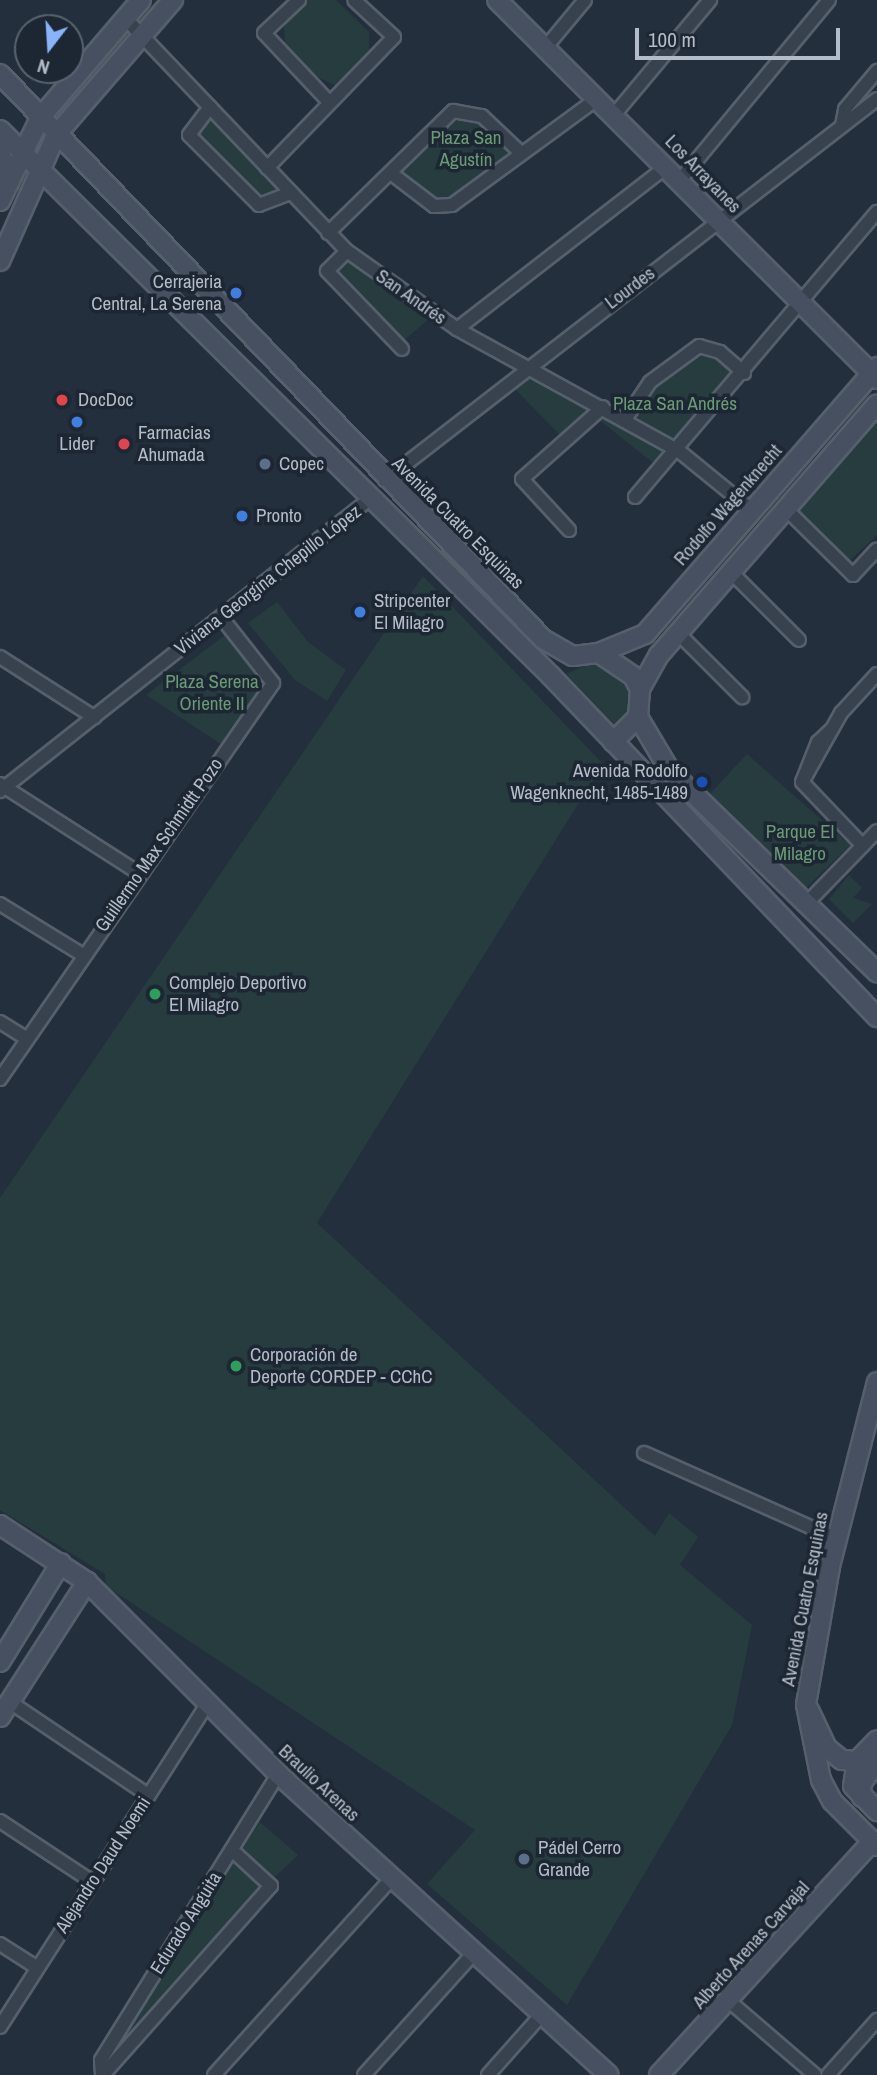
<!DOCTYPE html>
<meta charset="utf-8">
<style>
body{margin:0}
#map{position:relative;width:877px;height:2075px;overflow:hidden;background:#242f3e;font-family:"Archivo Narrow",sans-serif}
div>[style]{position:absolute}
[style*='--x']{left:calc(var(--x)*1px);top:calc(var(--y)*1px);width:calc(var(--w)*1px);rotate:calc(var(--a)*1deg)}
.green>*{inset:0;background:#263c3f}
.roads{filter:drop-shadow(2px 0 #565f6c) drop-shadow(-2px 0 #565f6c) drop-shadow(0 2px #565f6c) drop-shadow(0 -2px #565f6c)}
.street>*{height:12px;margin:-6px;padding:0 6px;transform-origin:6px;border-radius:6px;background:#38414e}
.secondary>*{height:18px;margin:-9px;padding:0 9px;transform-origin:9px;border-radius:9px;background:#465061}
.dots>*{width:19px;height:19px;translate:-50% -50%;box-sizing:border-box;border:4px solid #1d2633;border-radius:50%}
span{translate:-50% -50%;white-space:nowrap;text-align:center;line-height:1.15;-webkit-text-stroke:7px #1d2633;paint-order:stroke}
.park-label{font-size:19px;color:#6b9a76}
.street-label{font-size:19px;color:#b4bcc9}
.poi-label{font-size:19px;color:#b4bcc9}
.right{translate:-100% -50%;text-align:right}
.left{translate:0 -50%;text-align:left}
.north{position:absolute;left:14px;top:14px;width:70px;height:70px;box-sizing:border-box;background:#1d2633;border:2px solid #59626f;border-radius:50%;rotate:197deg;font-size:19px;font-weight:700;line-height:28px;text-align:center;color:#b4bcc9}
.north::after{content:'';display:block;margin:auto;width:24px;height:32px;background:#8ab4f8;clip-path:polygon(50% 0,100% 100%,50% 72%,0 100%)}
.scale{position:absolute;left:635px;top:28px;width:205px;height:32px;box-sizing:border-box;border:4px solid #b4bcc9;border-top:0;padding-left:9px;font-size:21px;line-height:24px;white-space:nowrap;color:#b4bcc9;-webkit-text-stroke:5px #1d2633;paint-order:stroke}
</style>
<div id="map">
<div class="green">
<i style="clip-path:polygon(307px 0,336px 0,369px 32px,369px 55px,335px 85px,317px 77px,285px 44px,284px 22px)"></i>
<i style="clip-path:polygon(209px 114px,285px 192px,260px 201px,193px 135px)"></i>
<i style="clip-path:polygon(454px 115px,479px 120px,514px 152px,451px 201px,435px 202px,398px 174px)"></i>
<i style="clip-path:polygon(348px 258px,430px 318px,402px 342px,334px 271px)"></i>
<i style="clip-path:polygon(700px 352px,717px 356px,737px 373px,678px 444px,631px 415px,654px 385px)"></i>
<i style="clip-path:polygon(525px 371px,596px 408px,564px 439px,510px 384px)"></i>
<i style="clip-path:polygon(604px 414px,671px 452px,657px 466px,598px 419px)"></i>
<i style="clip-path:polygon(877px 420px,877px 535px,846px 564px,796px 512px)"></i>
<i style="clip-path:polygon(423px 576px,603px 764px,317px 1223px,655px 1536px,669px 1513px,698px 1537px,680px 1565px,752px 1625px,732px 1725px,567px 2005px,427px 1884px,475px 1830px,106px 1586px,105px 1574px,0 1510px,0 1198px)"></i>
<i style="clip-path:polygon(277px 602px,308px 642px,346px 670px,327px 701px,295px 680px,248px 623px)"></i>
<i style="clip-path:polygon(225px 635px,259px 678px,260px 689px,224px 746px,146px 695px)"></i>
<i style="clip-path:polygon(594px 662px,628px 688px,630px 712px,617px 727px,566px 674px)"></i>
<i style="clip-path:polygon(747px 754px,850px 845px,801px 893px,706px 798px)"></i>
<i style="clip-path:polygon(849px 875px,862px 888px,853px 898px,872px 904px,853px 923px,829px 899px)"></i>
<i style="clip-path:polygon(260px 1822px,298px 1855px,274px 1878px,241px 1848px)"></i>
<i style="clip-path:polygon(232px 1855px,266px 1887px,105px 2068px,104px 2061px)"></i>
</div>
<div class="roads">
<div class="street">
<i style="--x:299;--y:0;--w:48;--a:136.7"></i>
<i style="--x:264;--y:33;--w:96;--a:46.7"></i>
<i style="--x:125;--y:18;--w:322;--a:46.4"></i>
<i style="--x:347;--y:251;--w:135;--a:35.3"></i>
<i style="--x:457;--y:329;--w:253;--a:28.8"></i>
<i style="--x:679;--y:451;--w:92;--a:39.2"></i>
<i style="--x:546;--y:47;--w:61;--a:-50.3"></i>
<i style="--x:210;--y:107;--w:35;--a:127"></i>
<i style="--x:189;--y:135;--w:99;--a:45"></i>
<i style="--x:259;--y:205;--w:34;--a:-21"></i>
<i style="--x:614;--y:115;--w:150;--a:-50.1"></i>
<i style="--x:842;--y:125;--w:16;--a:-79"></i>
<i style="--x:845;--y:109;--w:50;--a:-49.9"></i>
<i style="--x:267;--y:168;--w:182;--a:-45.9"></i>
<i style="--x:394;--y:37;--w:54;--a:-137.2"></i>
<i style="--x:392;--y:174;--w:53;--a:37.3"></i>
<i style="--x:434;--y:206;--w:18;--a:-3"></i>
<i style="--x:452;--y:205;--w:180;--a:-36.2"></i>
<i style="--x:681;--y:179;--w:232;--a:-50.4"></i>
<i style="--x:328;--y:233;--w:175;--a:-44.3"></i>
<i style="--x:453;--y:111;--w:29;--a:10"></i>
<i style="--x:482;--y:116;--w:52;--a:43.5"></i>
<i style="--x:347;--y:251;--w:28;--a:135"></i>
<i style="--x:327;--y:271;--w:108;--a:46.1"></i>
<i style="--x:457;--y:329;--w:266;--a:-37.8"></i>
<i style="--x:626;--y:418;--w:43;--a:-56.3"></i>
<i style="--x:650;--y:382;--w:61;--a:-36.3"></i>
<i style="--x:699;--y:346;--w:22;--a:16"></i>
<i style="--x:720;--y:352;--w:32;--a:41"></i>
<i style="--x:385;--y:480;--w:622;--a:-37.75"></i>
<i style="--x:635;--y:497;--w:374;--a:-49.7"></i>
<i style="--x:786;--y:509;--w:94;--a:44.6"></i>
<i style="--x:853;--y:575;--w:35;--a:-47"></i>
<i style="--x:569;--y:530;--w:69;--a:-132.7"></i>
<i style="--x:522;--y:479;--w:108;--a:-41.6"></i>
<i style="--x:731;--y:572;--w:96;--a:45"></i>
<i style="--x:678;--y:633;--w:91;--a:45"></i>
<i style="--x:0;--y:657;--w:112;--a:32.6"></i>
<i style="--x:831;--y:730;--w:18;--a:137"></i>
<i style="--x:818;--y:742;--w:43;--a:111.8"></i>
<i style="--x:802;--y:782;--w:88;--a:46.4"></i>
<i style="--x:805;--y:777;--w:73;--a:-60.6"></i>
<i style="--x:841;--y:713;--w:53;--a:-47.3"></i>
<i style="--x:0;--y:784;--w:163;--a:32.7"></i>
<i style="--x:0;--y:791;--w:473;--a:-38.3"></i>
<i style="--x:0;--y:904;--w:97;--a:31.6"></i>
<i style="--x:805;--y:905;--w:103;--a:-45.8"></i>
<i style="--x:0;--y:1022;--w:32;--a:32"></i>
<i style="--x:0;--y:1079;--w:481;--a:-55.4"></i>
<i style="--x:273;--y:683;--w:84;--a:-128.2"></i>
<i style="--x:644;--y:1453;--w:211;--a:24"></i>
<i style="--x:10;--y:1702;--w:166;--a:34"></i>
<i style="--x:0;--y:1821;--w:109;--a:33.4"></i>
<i style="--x:0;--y:1944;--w:43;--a:32.6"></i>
<i style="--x:729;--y:2001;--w:113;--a:40.7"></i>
<i style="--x:0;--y:2027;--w:384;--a:-57.3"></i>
<i style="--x:102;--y:2075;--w:15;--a:-94"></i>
<i style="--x:101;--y:2060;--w:336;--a:-58.2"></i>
<i style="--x:103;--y:2075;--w:253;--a:-48.4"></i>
<i style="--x:271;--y:1886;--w:53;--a:-137.3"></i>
<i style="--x:214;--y:2075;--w:264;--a:-47.9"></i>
<i style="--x:364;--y:2075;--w:164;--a:-48"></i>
<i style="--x:488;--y:2075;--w:83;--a:-48.4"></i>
<i style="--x:828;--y:2075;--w:74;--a:-48.3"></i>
</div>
<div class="secondary">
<i style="--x:497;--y:0;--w:537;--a:44.92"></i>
<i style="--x:0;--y:74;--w:784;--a:46.14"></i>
<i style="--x:543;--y:639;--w:34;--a:30"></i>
<i style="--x:573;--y:656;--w:26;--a:-7"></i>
<i style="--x:599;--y:653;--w:41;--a:34.1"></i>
<i style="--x:633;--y:676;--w:15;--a:62"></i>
<i style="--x:640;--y:689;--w:28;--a:94"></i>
<i style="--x:638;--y:717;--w:63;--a:59.3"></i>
<i style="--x:670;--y:771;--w:289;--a:44.2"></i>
<i style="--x:0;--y:130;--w:776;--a:44.74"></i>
<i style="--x:551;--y:676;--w:472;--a:46.3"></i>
<i style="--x:0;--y:151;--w:33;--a:74"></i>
<i style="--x:0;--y:201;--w:92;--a:-64.3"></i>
<i style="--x:40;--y:118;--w:155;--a:-49.4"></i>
<i style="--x:0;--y:261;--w:138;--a:-66"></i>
<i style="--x:56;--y:135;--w:179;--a:-49.1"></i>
<i style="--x:599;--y:653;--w:50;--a:-22.4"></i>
<i style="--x:645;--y:634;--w:354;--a:-49"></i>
<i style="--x:640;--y:689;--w:39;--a:-61"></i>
<i style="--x:659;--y:655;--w:332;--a:-49"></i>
<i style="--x:613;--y:742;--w:35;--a:-45"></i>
<i style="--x:877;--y:1382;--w:191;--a:104.3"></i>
<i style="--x:830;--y:1567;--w:140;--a:99.9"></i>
<i style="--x:806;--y:1705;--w:76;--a:78.7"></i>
<i style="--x:821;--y:1780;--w:24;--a:62"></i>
<i style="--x:832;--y:1801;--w:64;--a:45"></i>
<i style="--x:0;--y:1525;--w:104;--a:33.2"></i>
<i style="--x:87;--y:1582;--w:271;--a:45.1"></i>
<i style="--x:278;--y:1774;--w:447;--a:42.3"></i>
<i style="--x:0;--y:1662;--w:116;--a:-58.4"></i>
<i style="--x:809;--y:1710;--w:42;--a:64.7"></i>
<i style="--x:827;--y:1748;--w:19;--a:39"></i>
<i style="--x:842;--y:1760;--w:15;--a:4"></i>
<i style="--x:857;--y:1761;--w:29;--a:-46"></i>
<i style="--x:0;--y:1717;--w:161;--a:-57.2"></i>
<i style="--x:857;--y:1761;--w:25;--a:99"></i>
<i style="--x:853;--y:1786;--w:35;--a:46"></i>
<i style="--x:862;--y:1797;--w:13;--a:-94"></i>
<i style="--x:861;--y:1784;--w:27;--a:-54"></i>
<i style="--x:659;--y:2075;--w:316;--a:-47.6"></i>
</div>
</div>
<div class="dots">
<i style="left:236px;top:293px;background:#3f7fe0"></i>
<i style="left:62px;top:400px;background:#e0444e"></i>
<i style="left:77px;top:422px;background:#3f7fe0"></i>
<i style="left:124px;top:444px;background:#e0444e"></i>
<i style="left:265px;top:464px;background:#5c6f8a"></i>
<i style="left:242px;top:516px;background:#3f7fe0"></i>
<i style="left:360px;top:612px;background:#3f7fe0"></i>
<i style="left:702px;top:782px;background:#1a4fb4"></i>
<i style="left:155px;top:994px;background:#2e9e5b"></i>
<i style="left:236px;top:1366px;background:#2e9e5b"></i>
<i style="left:524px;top:1859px;background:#5c6f8a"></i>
</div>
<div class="park-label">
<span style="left:466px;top:149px">Plaza San<br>Agustín</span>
<span style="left:675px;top:404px">Plaza San Andrés</span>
<span style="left:212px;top:693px">Plaza Serena<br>Oriente II</span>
<span style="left:800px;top:843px">Parque El<br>Milagro</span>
</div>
<div class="street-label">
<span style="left:703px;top:174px;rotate:46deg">Los Arrayanes</span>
<span style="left:630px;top:288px;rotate:-37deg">Lourdes</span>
<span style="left:411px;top:297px;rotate:35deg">San Andrés</span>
<span style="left:728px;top:505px;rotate:-49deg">Rodolfo Wagenknecht</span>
<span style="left:458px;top:523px;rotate:45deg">Avenida Cuatro Esquinas</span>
<span style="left:268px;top:580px;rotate:-38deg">Viviana Georgina Chepillo López</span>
<span style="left:159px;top:845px;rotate:-55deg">Guillermo Max Schmidtt Pozo</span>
<span style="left:805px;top:1599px;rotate:-79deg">Avenida Cuatro Esquinas</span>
<span style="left:319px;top:1783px;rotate:43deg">Braulio Arenas</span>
<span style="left:103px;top:1865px;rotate:-57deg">Alejandro Daud Noemi</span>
<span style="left:186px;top:1923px;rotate:-58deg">Edurado Anguita</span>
<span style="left:751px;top:1945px;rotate:-48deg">Alberto Arenas Carvajal</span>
</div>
<div class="poi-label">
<span class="right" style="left:222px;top:293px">Cerrajeria<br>Central, La Serena</span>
<span class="left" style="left:78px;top:400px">DocDoc</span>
<span class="left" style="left:138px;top:444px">Farmacias<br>Ahumada</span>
<span style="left:77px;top:444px">Lider</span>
<span class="left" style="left:279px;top:464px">Copec</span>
<span class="left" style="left:256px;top:516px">Pronto</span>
<span class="left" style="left:374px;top:612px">Stripcenter<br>El Milagro</span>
<span class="right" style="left:688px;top:782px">Avenida Rodolfo<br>Wagenknecht, 1485-1489</span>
<span class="left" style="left:169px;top:994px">Complejo Deportivo<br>El Milagro</span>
<span class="left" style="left:250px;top:1366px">Corporación de<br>Deporte CORDEP - CChC</span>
<span class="left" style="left:538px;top:1859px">Pádel Cerro<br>Grande</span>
</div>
<div class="north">N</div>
<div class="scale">100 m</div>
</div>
